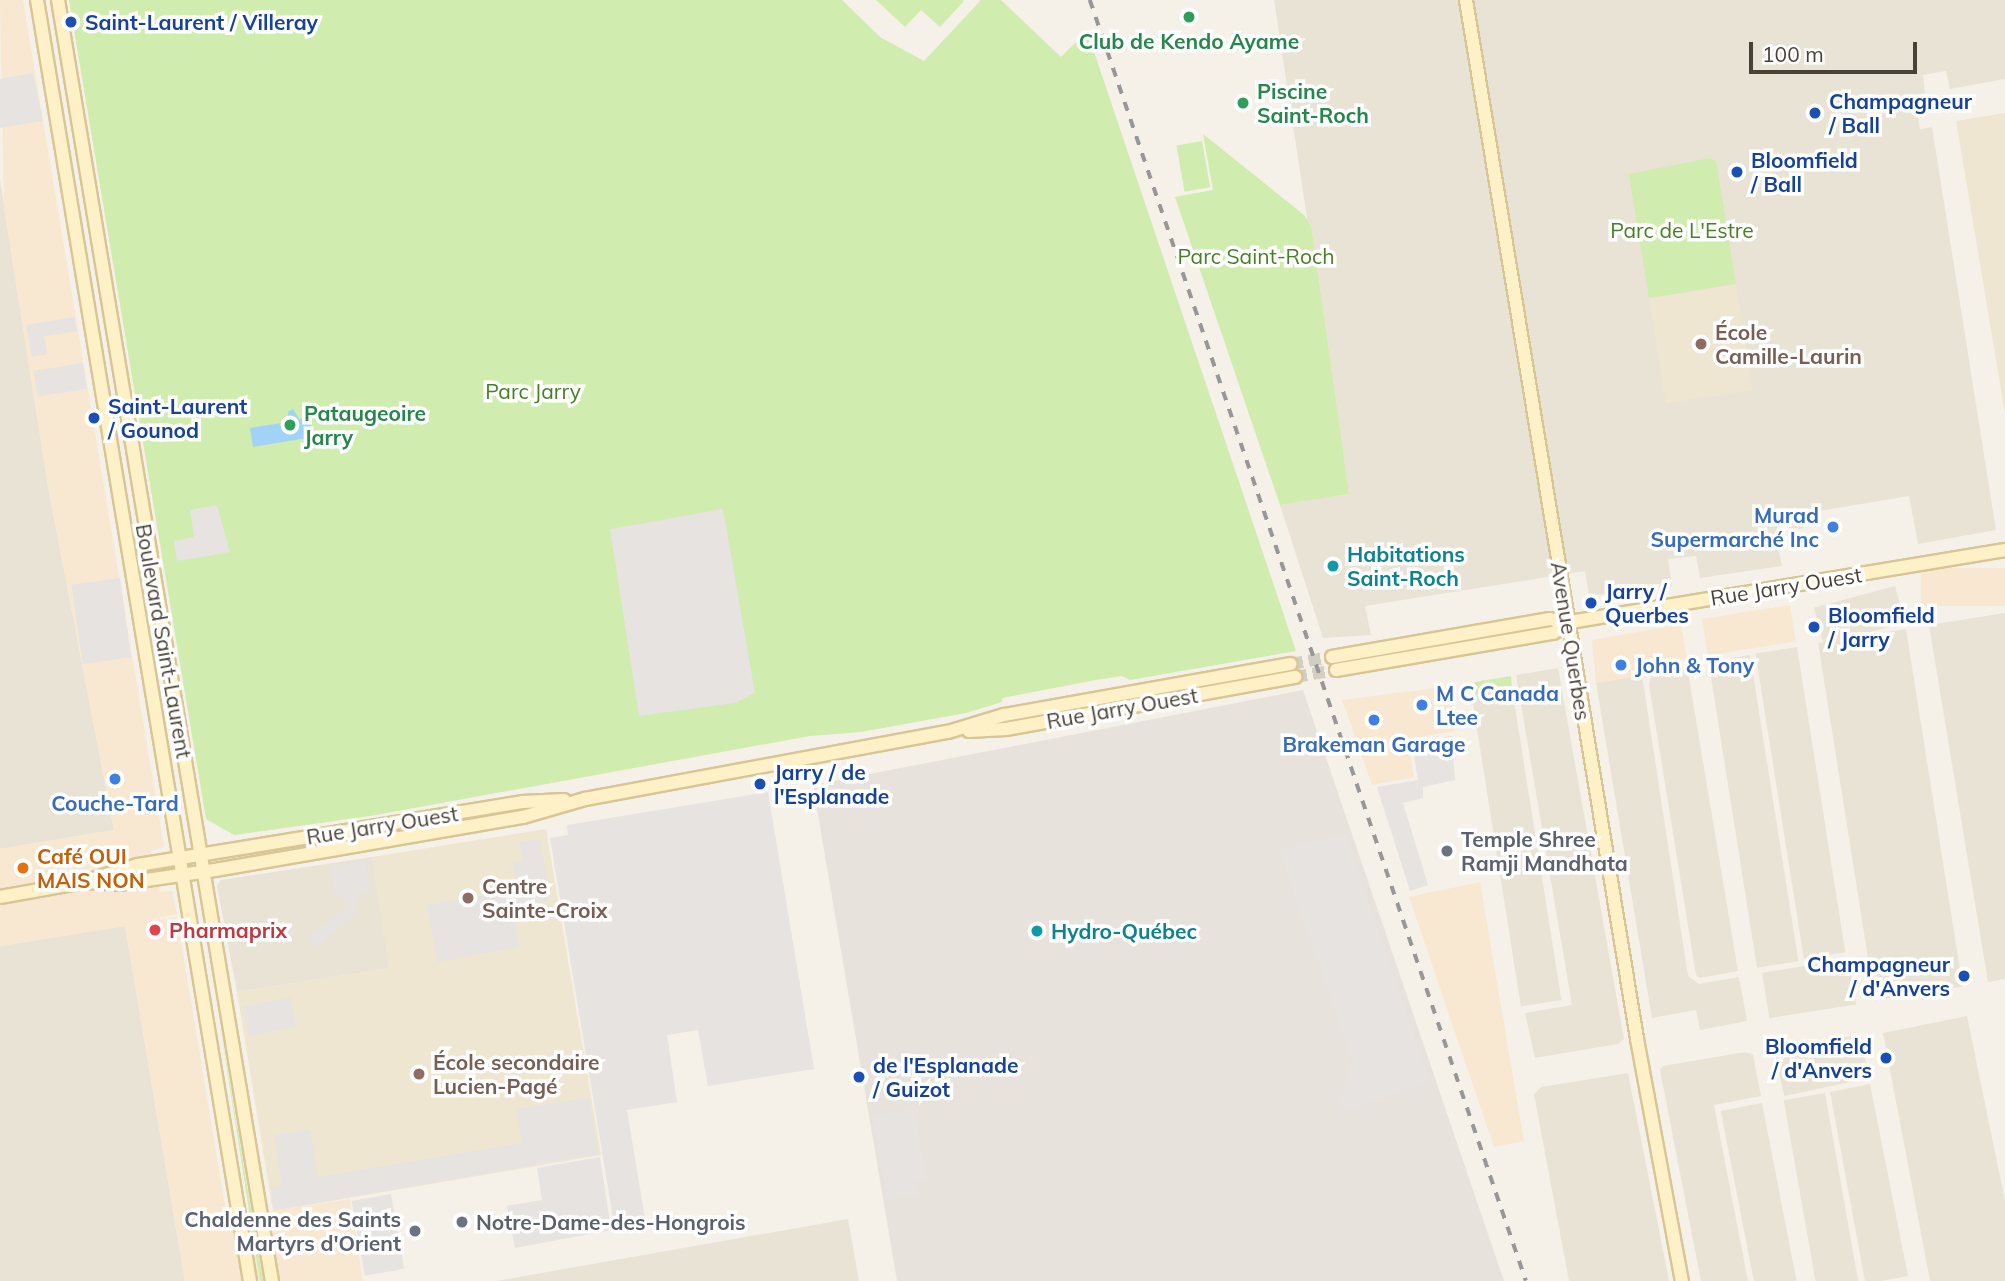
<!DOCTYPE html>
<meta charset="utf-8">
<style>
body{margin:0}
#map{position:relative;width:2005px;height:1281px;overflow:hidden;background:#f5f1e8;font-family:Mulish,sans-serif}
div>[style]{position:absolute}
[style*='--x']{left:calc(var(--x)*1px);top:calc(var(--y)*1px);width:calc(var(--w)*1px);rotate:calc(var(--a)*1deg)}
.residential>*{inset:0;background:#e9e3d5;transform-origin:0 0}
.commercial>*{inset:0;background:#f8e8d2;transform-origin:0 0}
.industrial>*{inset:0;background:#e7e2dc}
.education>*{inset:0;background:#efe6d1;transform-origin:0 0}
.green>*{inset:0;background:#d0ecae;transform-origin:0 0}
.parking>*{inset:0;background:#e6e3e0;transform-origin:0 0}
.water>*{inset:0;background:#a0d3f5}
.secondary-tunnel>*{height:12px;margin-top:-6px;transform-origin:0;background:repeating-linear-gradient(90deg,#d3cec4 0 12px,transparent 0 18px)}
.roads{filter:drop-shadow(2px 0 #d8c595) drop-shadow(-2px 0 #d8c595) drop-shadow(0 2px #d8c595) drop-shadow(0 -2px #d8c595)}
.secondary>*{height:12px;margin:-6px;padding:0 6px;transform-origin:6px;border-radius:6px;background:#fff1c7}
.rail>*{height:3.5px;margin-top:-1.75px;transform-origin:0;background:repeating-linear-gradient(90deg,#979797 0 9px,transparent 0 18px)}
.dots>*{width:19px;height:19px;translate:-50% -50%;box-sizing:border-box;border:4px solid #fff;border-radius:50%}
span{translate:-50% -50%;white-space:nowrap;text-align:center;line-height:1.15;-webkit-text-stroke:7px #fff;paint-order:stroke}
.transit-label{font-size:21px;color:#164399;font-weight:700}
.left{translate:0 -50%;text-align:left}
.right{translate:-100% -50%;text-align:right}
.leisure-label{font-size:21px;color:#27864d;font-weight:700}
.park-label{font-size:21px;color:#477f25}
.education-label{font-size:21px;color:#785e54;font-weight:700}
.shop-label{font-size:21px;color:#366cbe;font-weight:700}
.culture-label{font-size:21px;color:#0d838f;font-weight:700}
.street-label{font-size:21px;color:#494136}
.worship-label{font-size:21px;color:#5b616d;font-weight:700}
.food-label{font-size:21px;color:#c56008;font-weight:700}
.health-label{font-size:21px;color:#be3a42;font-weight:700}
.scale{position:absolute;left:1749px;top:42px;width:168px;height:32px;box-sizing:border-box;border:4px solid #494136;border-top:0;padding-left:9px;font-size:21px;line-height:24px;white-space:nowrap;color:#494136;-webkit-text-stroke:5px #fff;paint-order:stroke}
</style>
<div id="map">
<div class="residential">
<i style="clip-path:polygon(1274px 0,2005px 0,2005px 79px,1950px 89px,1946px 71px,1923px 75px,1925px 93px,1914px 96px,1920px 129px,1932px 127px,1996px 530px,1918px 544px,1909px 496px,1801px 514px,1804px 528px,1775px 534px,1782px 566px,1700px 578px,1696px 556px,1668px 559px,1672px 586px,1589px 596px,1585px 571px,1365px 606px,1371px 635px,1323px 638px,1280px 505px,1349px 494px)"></i>
<i style="clip-path:polygon(0 179px,49px 492px,114px 830px,0 849px)"></i>
<i style="left:1895px;top:586px;width:38px;height:84px;rotate:75deg"></i>
<i style="clip-path:polygon(2005px 613px,2005px 979px,1988px 982px,1929px 625px)"></i>
<i style="left:1906px;top:629px;width:362px;height:89px;rotate:81deg"></i>
<i style="left:1797px;top:647px;width:309px;height:42px;rotate:81deg"></i>
<i style="left:1750px;top:655px;width:310px;height:42px;rotate:81deg"></i>
<i style="clip-path:polygon(1687px 666px,1738px 971px,1700px 978px,1696px 975px,1649px 685px,1651px 675px,1660px 671px)"></i>
<i style="clip-path:polygon(1558px 668px,1624px 1039px,1618px 1044px,1535px 1058px,1525px 1013px,1572px 1005px,1516px 675px)"></i>
<i style="clip-path:polygon(1642px 675px,1688px 976px,1699px 984px,1739px 977px,1747px 1021px,1700px 1030px,1696px 1010px,1652px 1018px,1596px 683px)"></i>
<i style="left:1512px;top:688px;width:316px;height:41px;rotate:81deg"></i>
<i style="clip-path:polygon(372px 857px,390px 968px,237px 992px,217px 886px,221px 880px)"></i>
<i style="clip-path:polygon(125px 926px,185px 1281px,0 1281px,0 946px)"></i>
<i style="left:1849px;top:959px;width:46px;height:88px;rotate:81deg"></i>
<i style="clip-path:polygon(1967px 1016px,2005px 1201px,2005px 1281px,1930px 1281px,1883px 1033px)"></i>
<i style="left:1860px;top:1034px;width:45px;height:87px;rotate:78deg"></i>
<i style="clip-path:polygon(1745px 1052px,1753px 1055px,1761px 1096px,1714px 1105px,1748px 1281px,1701px 1281px,1660px 1070px,1663px 1066px)"></i>
<i style="clip-path:polygon(1628px 1073px,1669px 1281px,1569px 1281px,1534px 1094px,1541px 1087px)"></i>
<i style="clip-path:polygon(1870px 1084px,1908px 1276px,1881px 1281px,1865px 1281px,1830px 1092px)"></i>
<i style="left:1825px;top:1093px;width:191px;height:42px;rotate:80deg"></i>
<i style="left:1762px;top:1103px;width:181px;height:42px;rotate:79deg"></i>
<i style="clip-path:polygon(848px 1219px,859px 1281px,496px 1281px)"></i>
</div>
<div class="commercial">
<i style="clip-path:polygon(0 0,23px 0,164px 847px,151px 851px,160px 892px,172px 891px,177px 914px,142px 922px,177px 917px,227px 1218px,350px 1199px,363px 1281px,185px 1281px,125px 926px,0 946px,0 849px,114px 830px,49px 492px,4px 209px)"></i>
<i style="left:2005px;top:568px;width:38px;height:84px;rotate:90deg"></i>
<i style="left:1790px;top:605px;width:37px;height:89px;rotate:81deg"></i>
<i style="clip-path:polygon(1681px 624px,1687px 659px,1641px 666px,1642px 675px,1596px 683px,1592px 640px)"></i>
<i style="clip-path:polygon(1443px 687px,1450px 694px,1455px 731px,1407px 739px,1414px 777px,1372px 785px,1342px 700px)"></i>
<i style="clip-path:polygon(1480px 882px,1524px 1141px,1494px 1147px,1409px 897px)"></i>
</div>
<div class="industrial">
<i style="clip-path:polygon(1303px 690px,1504px 1281px,897px 1281px,813px 785px)"></i>
</div>
<div class="education">
<i style="clip-path:polygon(2005px 113px,2005px 413px,1956px 121px)"></i>
<i style="left:1736px;top:284px;width:107px;height:88px;rotate:81deg"></i>
<i style="clip-path:polygon(546px 829px,601px 1155px,273px 1211px,237px 992px,389px 968px,372px 857px)"></i>
</div>
<div class="green">
<i style="clip-path:polygon(69px 0,842px 0,880px 37px,924px 61px,981px 0,1001px 0,1061px 57px,1087px 31px,1296px 651px,1130px 680px,1122px 676px,1096px 680px,1002px 698px,1002px 702px,966px 713px,861px 732px,810px 736px,370px 816px,234px 835px,206px 819px)"></i>
<i style="clip-path:polygon(876px 0,963px 0,964px 1px,940px 27px,921px 10px,905px 27px)"></i>
<i style="clip-path:polygon(1203px 134px,1304px 215px,1311px 226px,1349px 494px,1280px 505px,1175px 197px,1213px 190px)"></i>
<i style="left:1202px;top:141px;width:47px;height:26px;rotate:80deg"></i>
<i style="clip-path:polygon(1710px 158px,1716px 161px,1736px 284px,1649px 298px,1629px 174px)"></i>
<i style="clip-path:polygon(1511px 676px,1512px 688px,1472px 695px,1475px 682px)"></i>
<i style="clip-path:polygon(220px 1025px,263px 1281px,260px 1281px)"></i>
</div>
<div class="parking">
<i style="clip-path:polygon(33px 73px,43px 121px,0 128px,0 79px)"></i>
<i style="clip-path:polygon(74px 317px,77px 331px,44px 336px,47px 354px,32px 357px,26px 325px)"></i>
<i style="left:83px;top:363px;width:26px;height:50px;rotate:81deg"></i>
<i style="clip-path:polygon(217px 505px,230px 552px,177px 561px,174px 541px,194px 537px,190px 510px)"></i>
<i style="clip-path:polygon(723px 509px,755px 693px,735px 703px,639px 716px,610px 529px)"></i>
<i style="left:120px;top:578px;width:80px;height:49px;rotate:82deg"></i>
<i style="clip-path:polygon(1452px 736px,1455px 780px,1423px 787px,1423px 798px,1403px 803px,1428px 885px,1410px 891px,1377px 787px,1418px 780px,1412px 742px)"></i>
<i style="clip-path:polygon(768px 792px,814px 1069px,708px 1086px,698px 1030px,667px 1035px,677px 1102px,627px 1110px,645px 1219px,614px 1224px,550px 838px,568px 835px,567px 825px)"></i>
<i style="clip-path:polygon(1345px 834px,1430px 1081px,1336px 1113px,1352px 1061px,1279px 850px)"></i>
<i style="clip-path:polygon(540px 839px,550px 900px,512px 906px,519px 947px,437px 962px,427px 905px,509px 891px,515px 878px,512px 863px,523px 861px,519px 842px)"></i>
<i style="clip-path:polygon(365px 860px,371px 892px,359px 895px,354px 916px,316px 947px,308px 938px,347px 906px,335px 892px,331px 867px)"></i>
<i style="left:290px;top:997px;width:30px;height:48px;rotate:78deg"></i>
<i style="clip-path:polygon(589px 1098px,599px 1154px,274px 1210px,271px 1188px,282px 1186px,274px 1135px,310px 1130px,318px 1177px,522px 1143px,517px 1109px)"></i>
<i style="clip-path:polygon(914px 1109px,926px 1180px,915px 1182px,917px 1195px,887px 1200px,873px 1116px)"></i>
<i style="clip-path:polygon(600px 1157px,611px 1230px,515px 1248px,507px 1206px,542px 1200px,537px 1168px)"></i>
<i style="left:391px;top:1194px;width:76px;height:40px;rotate:80deg"></i>
</div>
<div class="water">
<i style="clip-path:polygon(293px 409px,299px 419px,310px 418px,313px 437px,253px 447px,250px 428px,288px 422px,288px 412px)"></i>
</div>
<div class="secondary-tunnel">
<i style="--x:1291;--y:664;--w:42;--a:-9.7"></i>
<i style="--x:1295;--y:677;--w:42;--a:-9.7"></i>
</div>
<div class="roads">
<div class="secondary">
<i style="--x:37;--y:0;--w:1299;--a:80.56"></i>
<i style="--x:58;--y:0;--w:1299;--a:80.52"></i>
<i style="--x:1466;--y:0;--w:1053;--a:80.65"></i>
<i style="--x:1637;--y:1039;--w:246;--a:79.5"></i>
<i style="--x:1332;--y:657;--w:221;--a:-9.9"></i>
<i style="--x:1550;--y:619;--w:18;--a:13"></i>
<i style="--x:1336;--y:670;--w:220;--a:-9.7"></i>
<i style="--x:1553;--y:633;--w:26;--a:-28"></i>
<i style="--x:1576;--y:621;--w:435;--a:-9.4"></i>
<i style="--x:969;--y:731;--w:37;--a:-3"></i>
<i style="--x:1006;--y:729;--w:294;--a:-10.2"></i>
<i style="--x:90;--y:880;--w:50;--a:-17.4"></i>
<i style="--x:138;--y:865;--w:389;--a:-9.3"></i>
<i style="--x:522;--y:802;--w:42;--a:-2.7"></i>
<i style="--x:0;--y:897;--w:85;--a:-10.1"></i>
<i style="--x:84;--y:882;--w:35;--a:3"></i>
<i style="--x:119;--y:884;--w:97;--a:-8.3"></i>
<i style="--x:215;--y:870;--w:313;--a:-9.8"></i>
<i style="--x:523;--y:817;--w:65;--a:-16.2"></i>
<i style="--x:585;--y:799;--w:369;--a:-10.5"></i>
<i style="--x:948;--y:732;--w:59;--a:-16.9"></i>
<i style="--x:1004;--y:715;--w:291;--a:-10.1"></i>
</div>
</div>
<div class="rail">
<i style="--x:1090;--y:0;--w:1353;--a:71.2"></i>
</div>
<div class="dots">
<i style="left:1189px;top:17px;background:#2e9e5b"></i>
<i style="left:71px;top:22px;background:#1a4fb4"></i>
<i style="left:1243px;top:103px;background:#2e9e5b"></i>
<i style="left:1815px;top:113px;background:#1a4fb4"></i>
<i style="left:1737px;top:172px;background:#1a4fb4"></i>
<i style="left:1701px;top:344px;background:#8d6e63"></i>
<i style="left:94px;top:418px;background:#1a4fb4"></i>
<i style="left:290px;top:425px;background:#2e9e5b"></i>
<i style="left:1833px;top:527px;background:#3f7fe0"></i>
<i style="left:1333px;top:566px;background:#0f9aa8"></i>
<i style="left:1591px;top:603px;background:#1a4fb4"></i>
<i style="left:1814px;top:627px;background:#1a4fb4"></i>
<i style="left:1621px;top:665px;background:#3f7fe0"></i>
<i style="left:1422px;top:705px;background:#3f7fe0"></i>
<i style="left:1374px;top:720px;background:#3f7fe0"></i>
<i style="left:115px;top:779px;background:#3f7fe0"></i>
<i style="left:760px;top:784px;background:#1a4fb4"></i>
<i style="left:1447px;top:851px;background:#6b7280"></i>
<i style="left:23px;top:868px;background:#e8710a"></i>
<i style="left:468px;top:898px;background:#8d6e63"></i>
<i style="left:155px;top:930px;background:#e0444e"></i>
<i style="left:1037px;top:931px;background:#0f9aa8"></i>
<i style="left:1964px;top:976px;background:#1a4fb4"></i>
<i style="left:1886px;top:1058px;background:#1a4fb4"></i>
<i style="left:419px;top:1074px;background:#8d6e63"></i>
<i style="left:859px;top:1077px;background:#1a4fb4"></i>
<i style="left:462px;top:1222px;background:#6b7280"></i>
<i style="left:415px;top:1231px;background:#6b7280"></i>
</div>
<div class="transit-label">
<span class="left" style="left:85px;top:22px">Saint-Laurent / Villeray</span>
<span class="left" style="left:1829px;top:113px">Champagneur<br>/ Ball</span>
<span class="left" style="left:1751px;top:172px">Bloomfield<br>/ Ball</span>
<span class="left" style="left:108px;top:418px">Saint-Laurent<br>/ Gounod</span>
<span class="left" style="left:1605px;top:603px">Jarry /<br>Querbes</span>
<span class="left" style="left:1828px;top:627px">Bloomfield<br>/ Jarry</span>
<span class="left" style="left:774px;top:784px">Jarry / de<br>l'Esplanade</span>
<span class="right" style="left:1950px;top:976px">Champagneur<br>/ d'Anvers</span>
<span class="right" style="left:1872px;top:1058px">Bloomfield<br>/ d'Anvers</span>
<span class="left" style="left:873px;top:1077px">de l'Esplanade<br>/ Guizot</span>
</div>
<div class="leisure-label">
<span style="left:1189px;top:41px">Club de Kendo Ayame</span>
<span class="left" style="left:1257px;top:103px">Piscine<br>Saint-Roch</span>
<span class="left" style="left:304px;top:425px">Pataugeoire<br>Jarry</span>
</div>
<div class="park-label">
<span style="left:1682px;top:230px">Parc de L'Estre</span>
<span style="left:1256px;top:256px">Parc Saint-Roch</span>
<span style="left:533px;top:391px">Parc Jarry</span>
</div>
<div class="education-label">
<span class="left" style="left:1715px;top:344px">École<br>Camille-Laurin</span>
<span class="left" style="left:482px;top:898px">Centre<br>Sainte-Croix</span>
<span class="left" style="left:433px;top:1074px">École secondaire<br>Lucien-Pagé</span>
</div>
<div class="shop-label">
<span class="right" style="left:1819px;top:527px">Murad<br>Supermarché Inc</span>
<span class="left" style="left:1635px;top:665px">John &amp; Tony</span>
<span class="left" style="left:1436px;top:705px">M C Canada<br>Ltee</span>
<span style="left:1374px;top:744px">Brakeman Garage</span>
<span style="left:115px;top:803px">Couche-Tard</span>
</div>
<div class="culture-label">
<span class="left" style="left:1347px;top:566px">Habitations<br>Saint-Roch</span>
<span class="left" style="left:1051px;top:931px">Hydro-Québec</span>
</div>
<div class="street-label">
<span style="left:1786px;top:586px;rotate:-9deg">Rue Jarry Ouest</span>
<span style="left:164px;top:641px;rotate:80deg">Boulevard Saint-Laurent</span>
<span style="left:1571px;top:641px;rotate:81deg">Avenue Querbes</span>
<span style="left:1122px;top:708px;rotate:-10deg">Rue Jarry Ouest</span>
<span style="left:382px;top:825px;rotate:-9deg">Rue Jarry Ouest</span>
</div>
<div class="worship-label">
<span class="left" style="left:1461px;top:851px">Temple Shree<br>Ramji Mandhata</span>
<span class="right" style="left:401px;top:1231px">Chaldenne des Saints<br>Martyrs d'Orient</span>
<span class="left" style="left:476px;top:1222px">Notre-Dame-des-Hongrois</span>
</div>
<div class="food-label">
<span class="left" style="left:37px;top:868px">Café OUI<br>MAIS NON</span>
</div>
<div class="health-label">
<span class="left" style="left:169px;top:930px">Pharmaprix</span>
</div>
<div class="scale">100 m</div>
</div>
